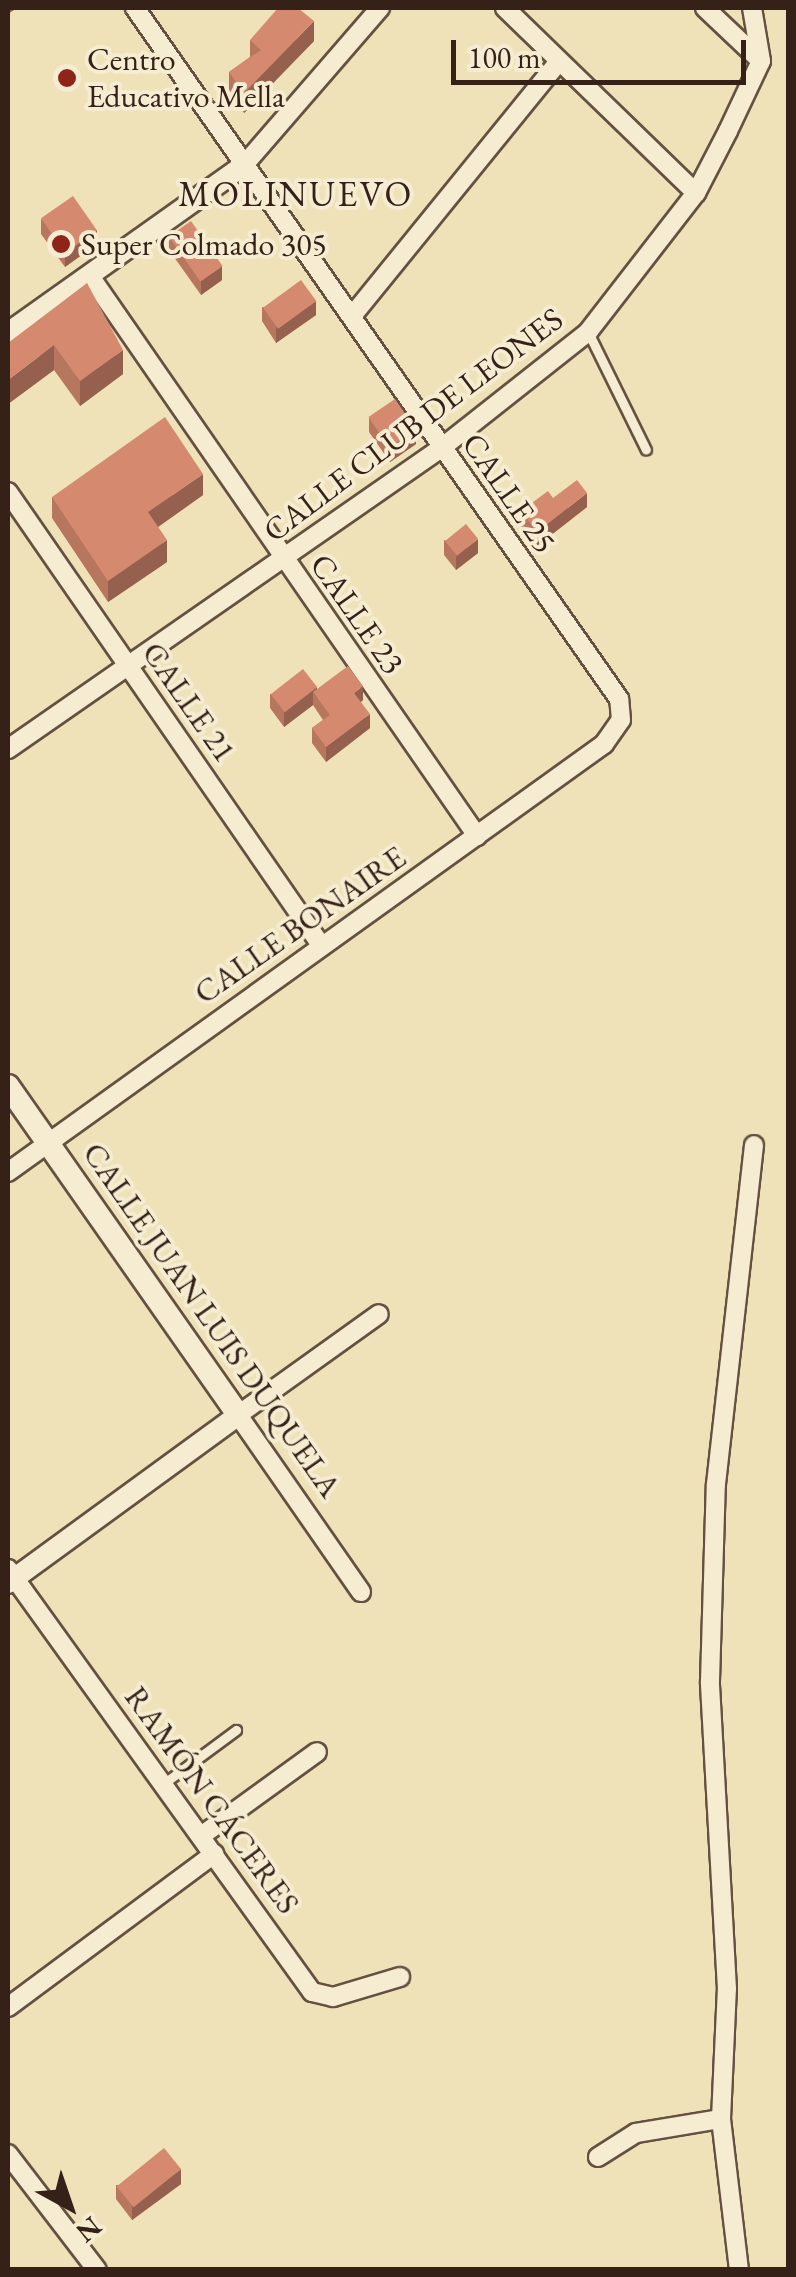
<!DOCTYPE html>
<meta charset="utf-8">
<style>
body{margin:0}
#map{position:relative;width:796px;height:2277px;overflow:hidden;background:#efe1b8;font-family:"EB Garamond",serif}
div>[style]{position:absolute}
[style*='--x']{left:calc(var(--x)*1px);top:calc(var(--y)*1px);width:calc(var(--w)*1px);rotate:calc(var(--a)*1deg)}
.roads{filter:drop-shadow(2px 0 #645141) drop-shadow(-2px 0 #645141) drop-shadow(0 2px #645141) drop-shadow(0 -2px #645141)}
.service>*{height:9px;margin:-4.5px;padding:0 4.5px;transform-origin:4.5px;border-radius:4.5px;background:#f5ecd1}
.minor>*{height:18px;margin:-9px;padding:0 9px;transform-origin:9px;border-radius:9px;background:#f5ecd1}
.tertiary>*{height:20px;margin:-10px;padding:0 10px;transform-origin:10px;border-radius:10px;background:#f5ecd1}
.secondary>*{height:22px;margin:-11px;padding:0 11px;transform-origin:11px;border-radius:11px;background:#f5ecd1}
.wall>*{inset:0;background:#b7775f}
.shaded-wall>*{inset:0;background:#95614e}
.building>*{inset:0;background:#d58a6f;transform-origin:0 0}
.dots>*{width:28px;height:28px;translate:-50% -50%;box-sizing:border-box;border:5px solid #f5ecd1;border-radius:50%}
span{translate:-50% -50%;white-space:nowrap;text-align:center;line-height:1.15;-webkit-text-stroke:8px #f5ecd1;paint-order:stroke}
.poi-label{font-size:32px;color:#362119}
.left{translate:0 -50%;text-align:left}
.street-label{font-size:32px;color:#362119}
.neighbourhood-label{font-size:35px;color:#362119;letter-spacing:2.5px}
.frame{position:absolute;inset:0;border:10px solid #362119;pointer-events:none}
.north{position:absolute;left:20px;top:2157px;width:100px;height:100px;-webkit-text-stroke:8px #f5ecd1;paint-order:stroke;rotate:140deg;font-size:28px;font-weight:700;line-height:40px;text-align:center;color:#362119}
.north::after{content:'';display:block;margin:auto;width:35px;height:45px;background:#362119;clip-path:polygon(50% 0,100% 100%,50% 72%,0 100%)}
.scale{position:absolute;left:451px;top:40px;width:295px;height:45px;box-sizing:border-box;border:5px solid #362119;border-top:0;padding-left:12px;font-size:30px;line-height:35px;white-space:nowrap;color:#362119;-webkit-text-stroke:8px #f5ecd1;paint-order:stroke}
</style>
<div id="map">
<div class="roads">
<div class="service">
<i style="--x:588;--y:332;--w:131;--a:63.8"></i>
<i style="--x:163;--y:1784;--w:91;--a:-36.5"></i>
</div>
<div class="minor">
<i style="--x:505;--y:8;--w:266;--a:44.1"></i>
<i style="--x:705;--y:8;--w:77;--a:43.4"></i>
<i style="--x:244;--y:165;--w:208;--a:-49.1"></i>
<i style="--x:90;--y:276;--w:681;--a:55.35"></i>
<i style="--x:352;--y:316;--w:328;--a:-50.9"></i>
<i style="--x:8;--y:492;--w:551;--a:55.36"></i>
<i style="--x:8;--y:749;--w:526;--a:-34.78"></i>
<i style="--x:440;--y:449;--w:189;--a:-38.3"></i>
<i style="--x:588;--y:332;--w:176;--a:-52.2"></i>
<i style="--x:696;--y:193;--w:70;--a:-62.7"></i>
<i style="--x:728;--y:131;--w:77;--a:-64.8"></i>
<i style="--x:761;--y:61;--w:54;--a:-99.6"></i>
<i style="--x:8;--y:1172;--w:734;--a:-35.68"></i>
<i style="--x:604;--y:744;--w:29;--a:-55"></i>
<i style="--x:621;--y:720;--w:21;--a:-95"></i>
<i style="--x:619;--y:699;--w:844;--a:-125.01"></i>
<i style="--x:8;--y:1569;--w:521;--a:54.3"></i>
<i style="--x:312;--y:1992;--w:22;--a:13"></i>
<i style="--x:333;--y:1997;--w:70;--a:-16.6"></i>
<i style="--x:361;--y:1592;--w:216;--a:-124.8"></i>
<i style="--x:238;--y:1415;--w:173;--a:-35.6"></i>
<i style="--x:201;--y:1836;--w:143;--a:-35.9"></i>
<i style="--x:8;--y:2007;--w:257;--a:-36.6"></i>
<i style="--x:8;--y:2154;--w:146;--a:52.5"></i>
<i style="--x:598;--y:2157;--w:45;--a:-32.3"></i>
<i style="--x:636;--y:2133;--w:86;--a:-9.4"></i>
<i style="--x:739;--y:2270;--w:152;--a:-96.8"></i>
<i style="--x:721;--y:2119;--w:130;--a:-87.4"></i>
<i style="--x:727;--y:1989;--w:308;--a:-93.2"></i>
<i style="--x:710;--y:1681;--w:197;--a:-88.3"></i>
<i style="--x:716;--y:1484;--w:341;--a:-83.6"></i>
</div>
<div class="tertiary">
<i style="--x:8;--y:333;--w:290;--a:-35.4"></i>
<i style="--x:8;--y:1583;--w:285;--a:-36.1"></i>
</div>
<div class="secondary">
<i style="--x:8;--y:1086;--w:401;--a:55"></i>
</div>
</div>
<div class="wall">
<i style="clip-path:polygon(250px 40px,314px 41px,244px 113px,229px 92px,229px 72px,250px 57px)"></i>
<i style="clip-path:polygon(41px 219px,97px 244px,65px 267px,41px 234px)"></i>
<i style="clip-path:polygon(169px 236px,222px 280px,201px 295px,169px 250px)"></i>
<i style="clip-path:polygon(87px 283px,123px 374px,80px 406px,54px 370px,8px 404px)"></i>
<i style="clip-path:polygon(262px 307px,316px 315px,276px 343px,262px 321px)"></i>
<i style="clip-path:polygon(369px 417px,416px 444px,390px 462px,369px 432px)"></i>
<i style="clip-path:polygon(203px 495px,158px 527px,167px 562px,108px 602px,52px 518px,52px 497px)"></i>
<i style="clip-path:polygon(587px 507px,537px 546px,521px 526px,521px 511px)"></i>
<i style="clip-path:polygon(444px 540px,478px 553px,456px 570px,444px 555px)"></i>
<i style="clip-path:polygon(317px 689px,363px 700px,361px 702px,370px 728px,326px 762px,312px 743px,312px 728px,323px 720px,313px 705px,284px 727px,270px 708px,270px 694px)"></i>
<i style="clip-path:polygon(181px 2184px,132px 2220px,116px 2199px,116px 2185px)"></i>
</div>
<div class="shaded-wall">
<i style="clip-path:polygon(8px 8px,17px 8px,8px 14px)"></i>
<i style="clip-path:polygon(314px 21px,314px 41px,244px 113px,244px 93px)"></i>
<i style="clip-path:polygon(97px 230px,97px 244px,65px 267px,65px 253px)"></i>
<i style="clip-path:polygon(222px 266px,222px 280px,201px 295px,201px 281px)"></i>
<i style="clip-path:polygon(316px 301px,316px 315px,276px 343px,276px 328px)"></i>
<i style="clip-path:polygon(54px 345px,54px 370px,8px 404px,8px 380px)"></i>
<i style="clip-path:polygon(123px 350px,123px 374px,80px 406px,80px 381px)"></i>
<i style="clip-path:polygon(416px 430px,416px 444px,390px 462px,390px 448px)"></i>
<i style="clip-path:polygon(203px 474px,203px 495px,148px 534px,148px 512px)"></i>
<i style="clip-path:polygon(587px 493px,587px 507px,537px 546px,537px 532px)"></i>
<i style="clip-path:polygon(478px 539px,478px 553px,456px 570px,456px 556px)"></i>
<i style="clip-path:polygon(167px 540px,167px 562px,108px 602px,108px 581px)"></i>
<i style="clip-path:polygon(363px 686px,363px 700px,354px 707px,354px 693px)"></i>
<i style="clip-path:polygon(317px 687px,317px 698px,313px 692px,313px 705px,284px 727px,284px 712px)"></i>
<i style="clip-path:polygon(370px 714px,370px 728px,326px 762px,326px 747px)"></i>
<i style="clip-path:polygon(181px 2169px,181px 2184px,132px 2220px,132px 2206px)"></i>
</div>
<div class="building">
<i style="clip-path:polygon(278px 8px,298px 8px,314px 21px,244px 93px,229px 72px,261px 50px,250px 40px)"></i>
<i style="left:73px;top:196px;width:42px;height:39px;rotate:55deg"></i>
<i style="left:191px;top:221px;width:55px;height:27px;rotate:55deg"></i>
<i style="left:301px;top:280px;width:26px;height:47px;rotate:54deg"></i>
<i style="clip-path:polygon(87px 283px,123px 350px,80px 381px,54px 345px,8px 380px,8px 343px)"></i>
<i style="left:395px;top:399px;width:37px;height:32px;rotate:56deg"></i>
<i style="clip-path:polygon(165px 417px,203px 474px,148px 512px,167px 540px,108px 581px,52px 497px)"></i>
<i style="clip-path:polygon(577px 480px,587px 493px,537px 532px,521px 511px,548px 491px,553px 498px)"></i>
<i style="left:466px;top:524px;width:19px;height:27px;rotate:51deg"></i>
<i style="clip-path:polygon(348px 666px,363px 686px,354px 693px,370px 714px,326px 747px,312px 728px,330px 715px,313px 692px)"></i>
<i style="left:303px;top:669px;width:23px;height:41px;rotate:52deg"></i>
<i style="left:164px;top:2148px;width:27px;height:61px;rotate:51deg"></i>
</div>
<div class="dots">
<i style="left:67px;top:78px;background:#8f2418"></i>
<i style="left:61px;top:244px;background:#8f2418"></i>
</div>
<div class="poi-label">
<span class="left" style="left:87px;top:78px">Centro<br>Educativo Mella</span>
<span class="left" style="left:81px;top:244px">Super Colmado 305</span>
</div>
<div class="street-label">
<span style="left:413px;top:425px;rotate:-37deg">CALLE CLUB DE LEONES</span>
<span style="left:509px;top:493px;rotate:55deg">CALLE 25</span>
<span style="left:357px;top:614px;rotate:55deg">CALLE 23</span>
<span style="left:189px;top:702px;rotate:55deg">CALLE 21</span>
<span style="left:300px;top:925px;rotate:-35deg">CALLE BONAIRE</span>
<span style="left:212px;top:1320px;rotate:55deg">CALLE JUAN LUIS DUQUELA</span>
<span style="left:212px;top:1800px;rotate:54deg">RAMÓN CÁCERES</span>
</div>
<div class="neighbourhood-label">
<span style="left:296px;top:194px">MOLINUEVO</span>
</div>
<div class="frame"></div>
<div class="north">N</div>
<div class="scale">100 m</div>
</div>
